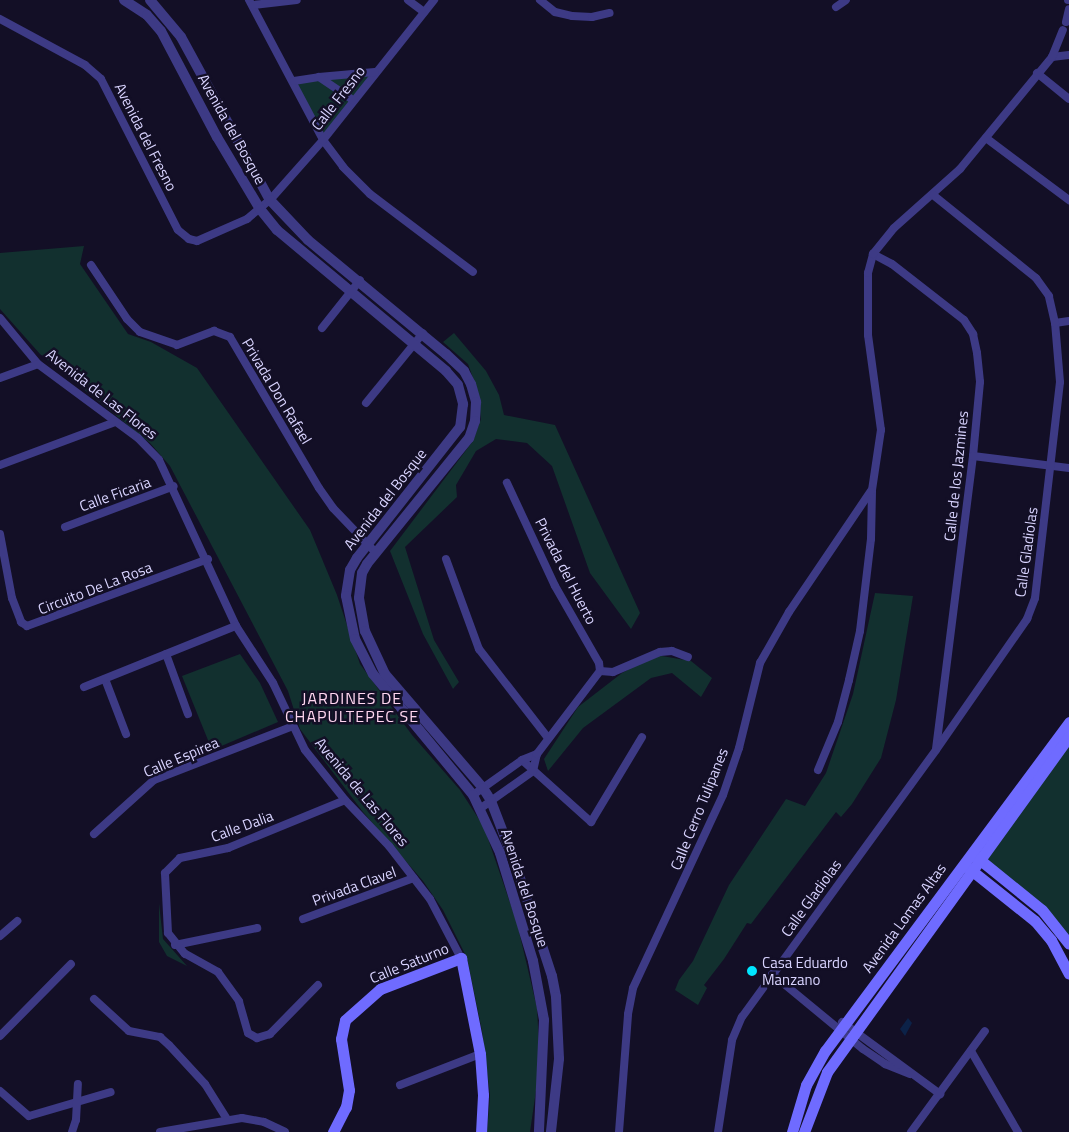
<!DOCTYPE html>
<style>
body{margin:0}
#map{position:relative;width:1069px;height:1132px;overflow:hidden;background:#130f26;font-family:"Titillium Web",sans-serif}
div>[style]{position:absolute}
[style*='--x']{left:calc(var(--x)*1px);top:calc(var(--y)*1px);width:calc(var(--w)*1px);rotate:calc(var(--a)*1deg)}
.green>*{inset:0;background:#12302f}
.water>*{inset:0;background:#0c2248}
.minor>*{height:8px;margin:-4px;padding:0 4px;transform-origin:4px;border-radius:4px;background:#3d3a85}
.tertiary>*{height:10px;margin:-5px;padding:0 5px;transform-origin:5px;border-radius:5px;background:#3d3a85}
.secondary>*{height:11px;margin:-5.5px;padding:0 5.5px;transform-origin:5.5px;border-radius:5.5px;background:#6f6bff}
.dots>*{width:14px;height:14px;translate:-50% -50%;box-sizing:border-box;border:2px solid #130f26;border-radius:50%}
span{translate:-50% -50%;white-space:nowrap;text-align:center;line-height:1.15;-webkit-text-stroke:5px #130f26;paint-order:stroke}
.street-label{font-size:15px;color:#d9d4ff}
.poi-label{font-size:15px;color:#d9d4ff}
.left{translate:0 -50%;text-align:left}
.neighbourhood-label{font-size:16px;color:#ffd6f0;letter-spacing:1px}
</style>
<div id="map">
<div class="green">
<i style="clip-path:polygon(375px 72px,323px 140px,294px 81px)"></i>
<i style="clip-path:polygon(84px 246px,80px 264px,128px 334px,151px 342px,197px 368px,310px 530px,337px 595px,360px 664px,412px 735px,460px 790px,484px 827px,517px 923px,537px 1008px,540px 1063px,530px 1132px,487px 1132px,490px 1095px,482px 1031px,467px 958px,443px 910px,423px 881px,363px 812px,300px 729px,288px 691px,170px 466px,150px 443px,40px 354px,0 309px,0 253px)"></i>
<i style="clip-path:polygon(454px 333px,486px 371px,499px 395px,504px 415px,555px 425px,640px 613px,631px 629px,590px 573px,552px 466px,527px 443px,496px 439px,476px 451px,456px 485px,457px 497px,405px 547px,434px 640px,459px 682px,453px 689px,423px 634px,390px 551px,473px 441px,481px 419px,477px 389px,468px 364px,443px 342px)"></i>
<i style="clip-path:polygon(875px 593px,913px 596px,896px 700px,881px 758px,852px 804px,841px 817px,836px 812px,751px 924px,747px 923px,724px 959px,704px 985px,707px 988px,698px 1005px,675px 990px,679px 980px,693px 961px,729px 885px,786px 799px,805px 806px,826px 773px,853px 694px)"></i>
<i style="clip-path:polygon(240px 654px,260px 683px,278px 722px,212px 750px,182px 676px)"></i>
<i style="clip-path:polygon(656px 655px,691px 661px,712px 678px,701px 697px,672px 673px,651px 678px,583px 728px,548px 771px,544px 759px,578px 707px,622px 673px)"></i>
<i style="clip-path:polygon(1069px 740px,1069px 939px,983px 857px)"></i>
<i style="clip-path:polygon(159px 903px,163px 939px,187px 966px,167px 956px,159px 942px)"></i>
</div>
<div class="water">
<i style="clip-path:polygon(908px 1018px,912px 1023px,905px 1036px,900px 1029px)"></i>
</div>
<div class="minor">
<i style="--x:249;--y:0;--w:158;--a:62.1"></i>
<i style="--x:323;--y:140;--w:34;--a:53"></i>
<i style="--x:343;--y:167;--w:38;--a:45"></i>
<i style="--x:370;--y:194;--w:129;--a:37.1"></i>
<i style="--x:408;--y:0;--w:20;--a:37"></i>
<i style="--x:540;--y:0;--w:19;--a:39"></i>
<i style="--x:555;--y:12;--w:17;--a:13"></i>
<i style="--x:572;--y:16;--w:20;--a:3"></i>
<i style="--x:592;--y:17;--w:18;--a:-13"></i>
<i style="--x:1068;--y:0;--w:1;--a:0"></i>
<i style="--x:253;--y:5;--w:44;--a:-6.5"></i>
<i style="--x:836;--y:7;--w:12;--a:-35"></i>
<i style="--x:0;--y:19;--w:97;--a:28.4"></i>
<i style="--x:85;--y:65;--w:21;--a:41"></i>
<i style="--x:101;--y:79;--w:169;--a:63"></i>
<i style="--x:178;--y:230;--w:14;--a:39"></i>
<i style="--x:189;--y:239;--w:8;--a:14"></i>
<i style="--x:197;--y:241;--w:55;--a:-23.7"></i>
<i style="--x:247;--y:219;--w:30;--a:-40"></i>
<i style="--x:270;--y:200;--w:80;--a:-48.5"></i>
<i style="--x:323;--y:140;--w:179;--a:-51.6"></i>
<i style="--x:1066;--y:22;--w:13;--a:-77"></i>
<i style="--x:1052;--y:57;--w:17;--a:-7"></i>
<i style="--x:1037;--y:73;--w:41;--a:39.1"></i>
<i style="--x:319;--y:77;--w:56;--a:-5.1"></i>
<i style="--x:294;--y:81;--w:25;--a:-9"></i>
<i style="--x:319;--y:77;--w:41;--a:34.1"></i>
<i style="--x:986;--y:138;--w:104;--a:36.8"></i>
<i style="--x:873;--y:254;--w:21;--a:28"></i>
<i style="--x:892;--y:264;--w:91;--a:37.9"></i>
<i style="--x:964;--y:320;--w:17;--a:57"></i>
<i style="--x:973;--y:334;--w:19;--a:78"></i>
<i style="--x:977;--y:353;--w:29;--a:84"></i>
<i style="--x:980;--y:382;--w:74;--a:95.4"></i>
<i style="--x:973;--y:456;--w:294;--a:97.2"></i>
<i style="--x:91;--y:265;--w:65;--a:56.3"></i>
<i style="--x:127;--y:319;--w:18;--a:45"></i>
<i style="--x:140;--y:332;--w:39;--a:19"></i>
<i style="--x:177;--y:345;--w:40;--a:-21"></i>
<i style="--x:214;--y:331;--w:17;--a:21"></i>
<i style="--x:230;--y:337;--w:175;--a:59.5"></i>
<i style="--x:319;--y:488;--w:24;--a:55"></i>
<i style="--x:333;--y:508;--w:61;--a:46.3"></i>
<i style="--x:0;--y:318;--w:60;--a:50.4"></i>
<i style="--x:38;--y:364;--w:124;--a:36.5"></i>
<i style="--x:138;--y:438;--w:30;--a:46"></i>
<i style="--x:159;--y:460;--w:183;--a:65.1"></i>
<i style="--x:236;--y:626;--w:68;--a:57"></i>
<i style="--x:273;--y:683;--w:74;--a:64.5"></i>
<i style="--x:305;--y:750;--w:64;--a:51.3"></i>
<i style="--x:345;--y:800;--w:64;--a:46.3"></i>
<i style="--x:389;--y:846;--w:67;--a:52.3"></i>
<i style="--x:430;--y:899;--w:67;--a:62.3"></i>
<i style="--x:1055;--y:323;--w:14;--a:-8"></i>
<i style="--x:322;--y:328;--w:61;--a:-51.6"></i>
<i style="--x:0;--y:378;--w:40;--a:-20.2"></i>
<i style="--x:366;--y:403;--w:90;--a:-50.8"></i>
<i style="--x:973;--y:456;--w:97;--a:7.1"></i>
<i style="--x:0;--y:465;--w:123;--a:-20.5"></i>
<i style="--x:65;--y:527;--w:116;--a:-20.6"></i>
<i style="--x:0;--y:534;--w:65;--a:79.4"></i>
<i style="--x:12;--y:598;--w:26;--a:69"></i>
<i style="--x:21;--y:622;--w:7;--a:34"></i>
<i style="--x:27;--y:626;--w:193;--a:-20.3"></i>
<i style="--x:446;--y:559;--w:96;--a:69.9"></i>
<i style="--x:479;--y:649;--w:113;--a:52.2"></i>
<i style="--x:166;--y:654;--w:64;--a:69.9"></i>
<i style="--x:600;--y:671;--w:13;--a:4"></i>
<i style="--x:613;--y:672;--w:51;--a:-23.1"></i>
<i style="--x:660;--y:652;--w:12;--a:-5"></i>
<i style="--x:672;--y:651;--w:17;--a:21"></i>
<i style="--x:105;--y:679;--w:59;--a:69.1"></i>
<i style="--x:84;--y:687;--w:164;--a:-21.9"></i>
<i style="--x:522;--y:760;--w:93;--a:41.9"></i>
<i style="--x:591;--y:822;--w:99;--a:-59"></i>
<i style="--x:818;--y:770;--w:52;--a:-67.4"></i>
<i style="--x:838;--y:722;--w:43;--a:-75.3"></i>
<i style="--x:849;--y:680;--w:50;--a:-77.3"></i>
<i style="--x:860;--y:631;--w:93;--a:-83.2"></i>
<i style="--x:871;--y:539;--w:49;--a:-88.8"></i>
<i style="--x:872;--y:490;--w:61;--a:-81.5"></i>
<i style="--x:881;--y:430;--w:96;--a:-97.8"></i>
<i style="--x:868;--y:335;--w:62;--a:-90"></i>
<i style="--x:868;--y:273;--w:20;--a:-75"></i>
<i style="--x:873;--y:254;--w:33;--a:-51"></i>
<i style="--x:894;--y:228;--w:89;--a:-41.8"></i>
<i style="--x:960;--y:169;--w:145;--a:-50.6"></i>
<i style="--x:1052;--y:57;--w:29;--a:-68"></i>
<i style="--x:473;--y:795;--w:60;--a:-35.5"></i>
<i style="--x:522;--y:760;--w:16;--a:-22"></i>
<i style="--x:481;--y:808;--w:64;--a:-35.4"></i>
<i style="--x:533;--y:771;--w:17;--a:-77"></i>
<i style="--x:537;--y:754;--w:104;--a:-52.8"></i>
<i style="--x:600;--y:671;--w:8;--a:-97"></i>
<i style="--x:599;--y:663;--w:89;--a:-119.7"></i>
<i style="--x:555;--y:586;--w:114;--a:-115"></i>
<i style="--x:94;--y:834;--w:81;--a:-42"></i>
<i style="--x:154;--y:780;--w:149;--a:-21.2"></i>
<i style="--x:303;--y:919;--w:118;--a:-20.3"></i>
<i style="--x:0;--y:936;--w:23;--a:-41"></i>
<i style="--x:175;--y:945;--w:84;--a:-11.7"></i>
<i style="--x:772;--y:974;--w:118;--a:39.5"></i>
<i style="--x:863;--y:1049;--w:27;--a:34"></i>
<i style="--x:885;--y:1064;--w:27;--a:22"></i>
<i style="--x:318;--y:985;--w:69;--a:134.4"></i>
<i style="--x:270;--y:1034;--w:14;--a:163"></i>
<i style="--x:257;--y:1038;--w:10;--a:-151"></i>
<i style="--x:248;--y:1033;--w:33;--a:-106"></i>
<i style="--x:239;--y:1001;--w:36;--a:-126"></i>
<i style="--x:218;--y:972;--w:38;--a:-151"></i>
<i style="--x:185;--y:954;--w:27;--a:-129"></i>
<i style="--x:168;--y:933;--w:60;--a:-92.9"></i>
<i style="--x:165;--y:873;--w:21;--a:-45"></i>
<i style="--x:180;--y:858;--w:49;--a:-11.8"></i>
<i style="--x:228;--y:848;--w:126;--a:-22.3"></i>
<i style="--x:94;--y:999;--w:47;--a:42.4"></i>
<i style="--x:129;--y:1031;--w:32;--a:11"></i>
<i style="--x:160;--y:1037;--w:12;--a:42"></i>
<i style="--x:169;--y:1045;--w:53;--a:47.3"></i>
<i style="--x:205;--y:1084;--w:40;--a:58"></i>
<i style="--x:842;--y:1022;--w:122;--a:36.3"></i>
<i style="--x:0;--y:1036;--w:101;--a:-45.4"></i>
<i style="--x:971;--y:1051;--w:94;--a:59.9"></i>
<i style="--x:400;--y:1085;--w:86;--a:-21.2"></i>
<i style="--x:0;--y:1091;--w:38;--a:41"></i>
<i style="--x:29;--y:1116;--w:85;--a:-16.3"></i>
<i style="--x:72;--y:1132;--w:13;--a:-72"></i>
<i style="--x:76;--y:1120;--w:36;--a:-87"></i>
<i style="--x:160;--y:1132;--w:83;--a:-9.7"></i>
<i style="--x:242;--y:1118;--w:22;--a:10"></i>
<i style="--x:264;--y:1122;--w:23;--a:25"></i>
<i style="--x:619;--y:1132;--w:118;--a:-85.6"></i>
<i style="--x:628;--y:1014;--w:26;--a:-79"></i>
<i style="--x:633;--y:988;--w:213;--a:-65"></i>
<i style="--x:723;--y:795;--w:50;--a:-71.2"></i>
<i style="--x:739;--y:748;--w:88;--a:-76.1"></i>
<i style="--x:760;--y:663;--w:59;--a:-60.4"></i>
<i style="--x:789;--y:612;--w:146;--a:-55.9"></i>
<i style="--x:718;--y:1132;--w:93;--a:-81.3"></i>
<i style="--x:732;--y:1040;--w:25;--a:-67"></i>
<i style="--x:742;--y:1017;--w:330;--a:-54"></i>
<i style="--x:936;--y:750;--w:160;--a:-55.2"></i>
<i style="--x:1027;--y:619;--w:22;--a:-69"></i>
<i style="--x:1035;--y:598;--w:217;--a:-83.4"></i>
<i style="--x:1060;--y:382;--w:59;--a:-94.8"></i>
<i style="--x:1055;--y:323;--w:28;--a:-103"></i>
<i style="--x:1049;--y:296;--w:22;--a:-126"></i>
<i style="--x:1036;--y:278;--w:132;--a:-141.1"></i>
<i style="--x:911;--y:1132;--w:125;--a:-53.8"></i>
</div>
<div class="tertiary">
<i style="--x:124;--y:0;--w:27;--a:33"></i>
<i style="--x:147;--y:15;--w:21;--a:49"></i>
<i style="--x:161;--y:31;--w:120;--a:62.2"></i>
<i style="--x:217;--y:137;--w:84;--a:59.2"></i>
<i style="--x:260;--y:209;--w:27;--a:51"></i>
<i style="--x:277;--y:230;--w:220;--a:39.8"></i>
<i style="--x:446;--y:371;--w:18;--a:49"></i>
<i style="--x:458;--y:385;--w:20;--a:75"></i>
<i style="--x:463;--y:404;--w:23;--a:97"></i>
<i style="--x:460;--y:427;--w:167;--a:128.2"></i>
<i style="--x:357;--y:558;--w:14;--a:120"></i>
<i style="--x:350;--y:570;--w:26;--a:99"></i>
<i style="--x:346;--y:596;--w:44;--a:78.2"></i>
<i style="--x:355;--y:639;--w:39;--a:63"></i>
<i style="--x:373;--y:674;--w:157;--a:50.4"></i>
<i style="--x:473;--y:795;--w:64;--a:65"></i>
<i style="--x:500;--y:853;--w:113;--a:73"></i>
<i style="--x:533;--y:961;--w:60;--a:79.4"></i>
<i style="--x:544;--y:1020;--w:112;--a:92.6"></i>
<i style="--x:150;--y:0;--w:48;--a:50"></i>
<i style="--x:181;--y:37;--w:186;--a:61.4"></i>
<i style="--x:270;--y:200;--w:55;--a:46.5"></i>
<i style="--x:308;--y:240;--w:179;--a:39.6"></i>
<i style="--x:446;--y:354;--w:25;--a:43"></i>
<i style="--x:464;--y:371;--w:15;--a:62"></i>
<i style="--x:471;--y:384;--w:19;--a:74"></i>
<i style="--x:476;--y:402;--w:19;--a:93"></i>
<i style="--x:475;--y:421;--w:18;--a:109"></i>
<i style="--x:469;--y:438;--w:162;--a:129"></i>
<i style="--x:367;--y:564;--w:10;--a:119"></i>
<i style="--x:362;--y:573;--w:25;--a:97"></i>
<i style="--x:359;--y:598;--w:34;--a:80"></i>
<i style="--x:365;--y:631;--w:47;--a:65.1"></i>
<i style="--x:385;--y:674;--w:150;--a:49.3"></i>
<i style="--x:483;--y:788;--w:15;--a:58"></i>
<i style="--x:491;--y:801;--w:70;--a:69"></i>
<i style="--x:516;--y:866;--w:116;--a:71.9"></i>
<i style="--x:552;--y:976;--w:21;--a:79"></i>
<i style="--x:556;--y:997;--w:62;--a:87.2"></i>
<i style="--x:559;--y:1059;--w:73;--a:96.3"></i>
</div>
<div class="secondary">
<i style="--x:974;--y:855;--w:87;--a:39"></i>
<i style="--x:1042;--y:910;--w:43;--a:51.5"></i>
<i style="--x:966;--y:866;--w:88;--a:38.6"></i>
<i style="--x:1035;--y:921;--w:25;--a:50"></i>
<i style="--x:1051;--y:940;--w:38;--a:62"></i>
<i style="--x:333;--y:1132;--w:28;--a:-63"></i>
<i style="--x:346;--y:1107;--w:17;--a:-80"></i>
<i style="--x:349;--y:1090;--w:52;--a:-98.9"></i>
<i style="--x:341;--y:1039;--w:19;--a:-78"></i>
<i style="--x:345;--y:1020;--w:47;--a:-41.5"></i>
<i style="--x:380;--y:989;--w:87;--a:-20.9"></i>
<i style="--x:461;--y:958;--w:98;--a:78.8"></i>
<i style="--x:480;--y:1054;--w:41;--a:85.8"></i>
<i style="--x:483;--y:1095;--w:37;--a:93"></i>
<i style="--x:792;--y:1132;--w:49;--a:-73.4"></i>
<i style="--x:806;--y:1085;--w:39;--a:-61"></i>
<i style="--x:825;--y:1051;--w:410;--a:-53.4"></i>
<i style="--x:804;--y:1132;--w:64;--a:-69"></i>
<i style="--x:827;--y:1072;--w:413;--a:-54.2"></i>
</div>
<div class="dots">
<i style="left:752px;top:971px;background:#00e5ff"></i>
</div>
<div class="street-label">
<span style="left:338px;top:98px;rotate:-52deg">Calle Fresno</span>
<span style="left:232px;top:129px;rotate:61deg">Avenida del Bosque</span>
<span style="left:146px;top:137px;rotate:63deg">Avenida del Fresno</span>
<span style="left:277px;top:391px;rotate:59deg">Privada Don Rafael</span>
<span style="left:102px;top:394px;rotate:38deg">Avenida de Las Flores</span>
<span style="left:956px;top:476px;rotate:-84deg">Calle de los Jazmines</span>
<span style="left:115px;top:494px;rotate:-20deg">Calle Ficaria</span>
<span style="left:385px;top:499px;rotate:-52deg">Avenida del Bosque</span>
<span style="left:1026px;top:552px;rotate:-82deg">Calle Gladiolas</span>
<span style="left:566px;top:571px;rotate:63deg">Privada del Huerto</span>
<span style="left:95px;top:588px;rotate:-21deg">Circuito De La Rosa</span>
<span style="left:181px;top:757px;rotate:-23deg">Calle Espirea</span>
<span style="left:362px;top:792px;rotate:50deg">Avenida de Las Flores</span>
<span style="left:699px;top:809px;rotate:-68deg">Calle Cerro Tulipanes</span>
<span style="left:242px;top:826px;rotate:-20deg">Calle Dalia</span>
<span style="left:354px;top:886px;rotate:-20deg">Privada Clavel</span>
<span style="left:525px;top:888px;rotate:72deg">Avenida del Bosque</span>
<span style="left:811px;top:898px;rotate:-54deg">Calle Gladiolas</span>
<span style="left:904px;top:918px;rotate:-54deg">Avenida Lomas Altas</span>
<span style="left:409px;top:963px;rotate:-22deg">Calle Saturno</span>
</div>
<div class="poi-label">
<span class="left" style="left:762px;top:971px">Casa Eduardo<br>Manzano</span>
</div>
<div class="neighbourhood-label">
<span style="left:352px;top:707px">JARDINES DE<br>CHAPULTEPEC SE</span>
</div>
</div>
